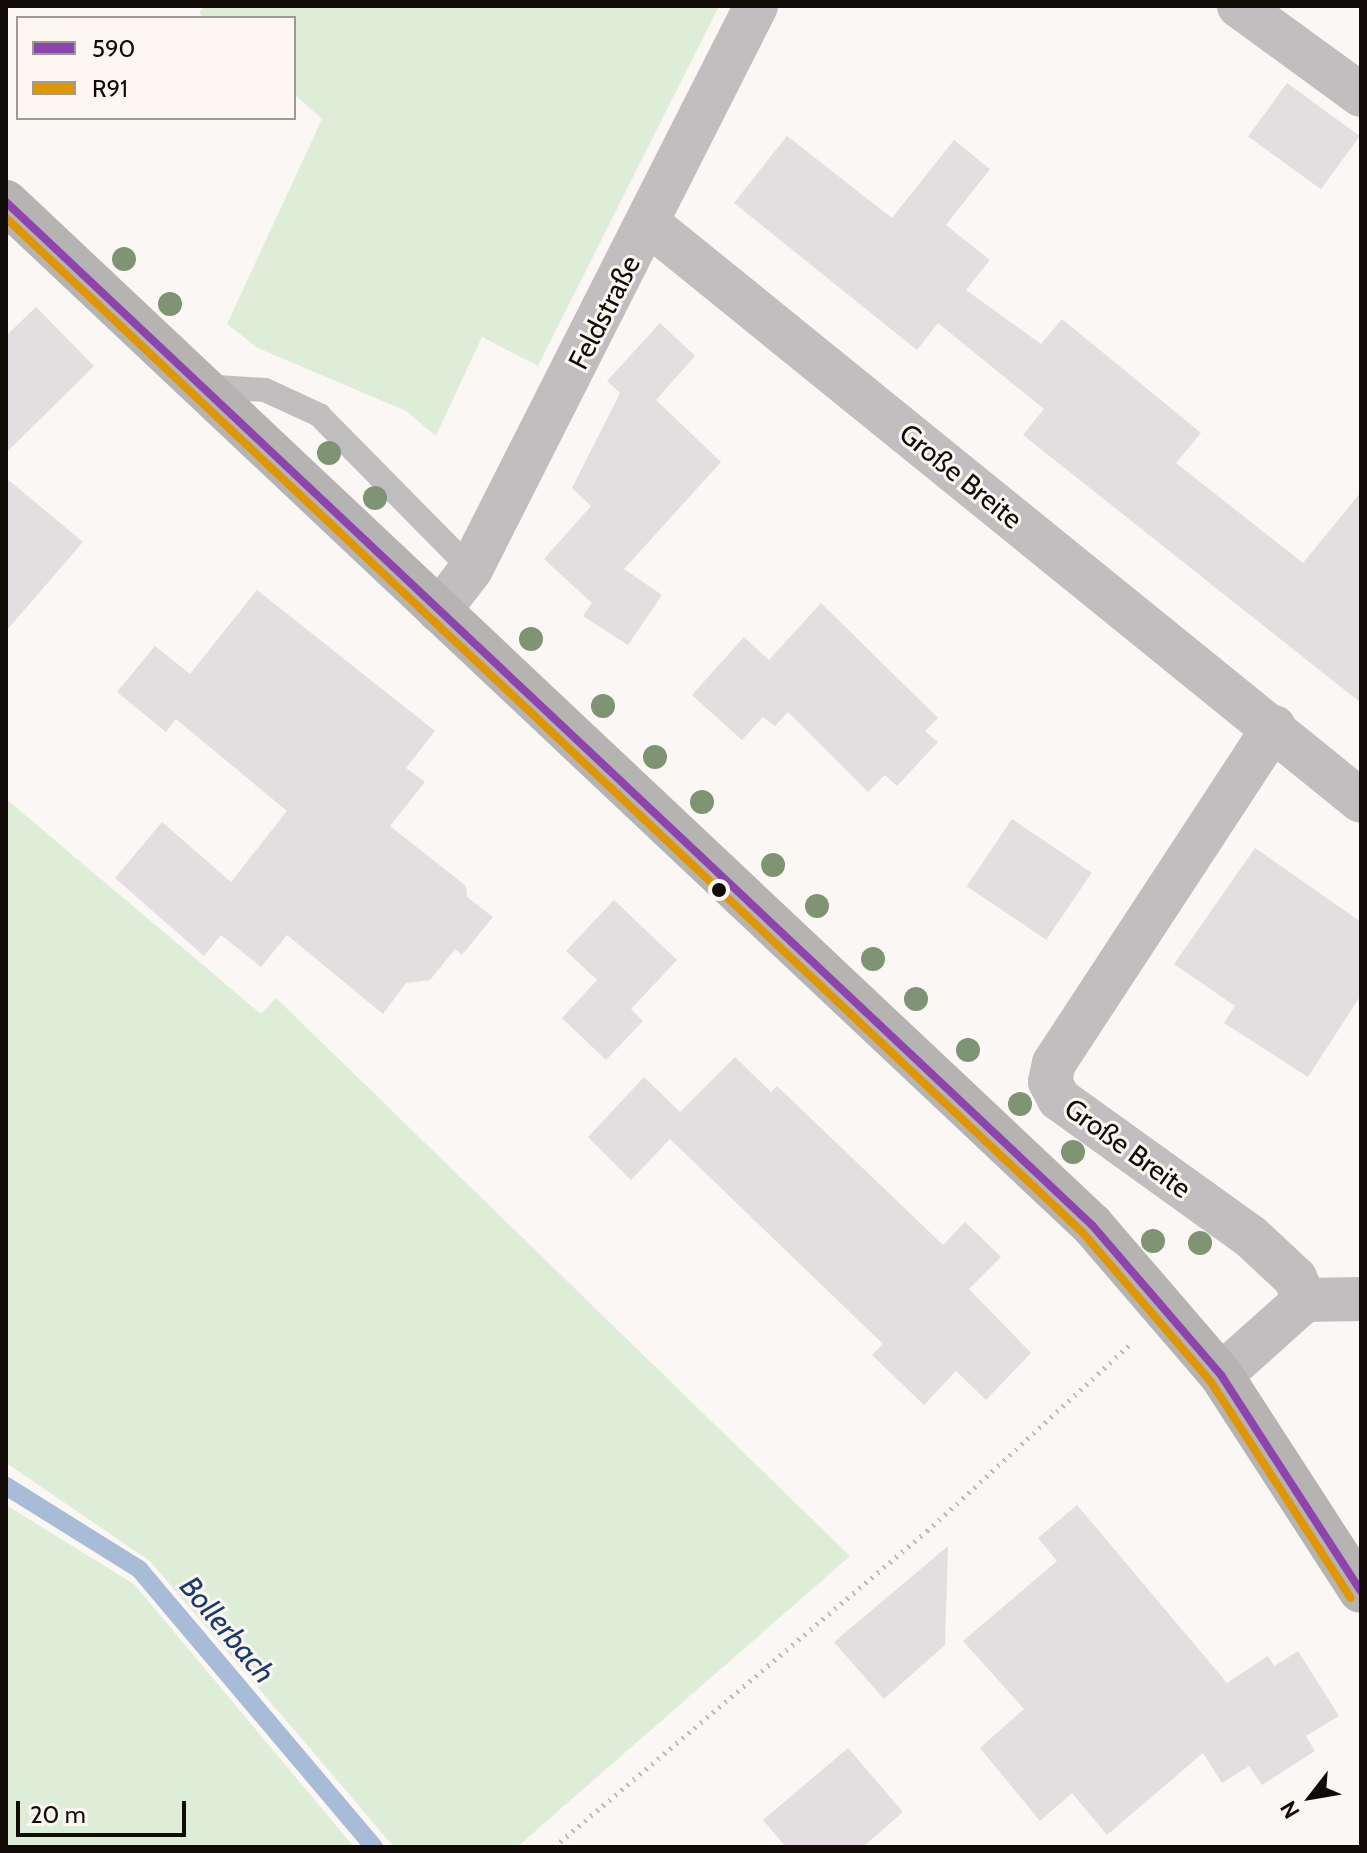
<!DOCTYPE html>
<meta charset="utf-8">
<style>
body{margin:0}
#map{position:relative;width:1367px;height:1853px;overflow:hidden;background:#faf7f5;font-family:Cabin,sans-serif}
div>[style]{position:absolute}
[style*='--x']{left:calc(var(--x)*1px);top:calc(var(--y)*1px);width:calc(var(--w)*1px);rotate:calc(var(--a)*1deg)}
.green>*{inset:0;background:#deedd8}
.stream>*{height:18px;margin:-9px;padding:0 9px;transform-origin:9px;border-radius:9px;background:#a8bbd7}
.building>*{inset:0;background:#e3dedf;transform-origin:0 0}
.path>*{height:5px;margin-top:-2.5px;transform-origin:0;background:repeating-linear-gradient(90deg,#bebbba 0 2px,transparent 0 8px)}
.service>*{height:24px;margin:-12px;padding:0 12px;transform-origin:12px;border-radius:12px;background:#c1bebf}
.minor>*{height:44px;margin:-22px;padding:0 22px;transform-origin:22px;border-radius:22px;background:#c1bebf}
.secondary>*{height:44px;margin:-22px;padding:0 22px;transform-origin:22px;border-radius:22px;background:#b6b3b3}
.bus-1>*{height:8px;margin:-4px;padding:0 4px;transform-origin:4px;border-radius:4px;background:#8e44ad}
.bus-2>*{height:8px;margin:-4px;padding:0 4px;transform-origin:4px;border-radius:4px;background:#e09601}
.trees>*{width:24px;height:24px;margin:-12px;border-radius:50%;background:#7f9472}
.dots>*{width:22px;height:22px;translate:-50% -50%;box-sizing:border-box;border:4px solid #fdf7f2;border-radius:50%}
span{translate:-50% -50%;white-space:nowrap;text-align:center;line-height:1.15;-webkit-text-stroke:6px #fdf7f2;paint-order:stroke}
.street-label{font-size:28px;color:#100b07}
.water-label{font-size:30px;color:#193b6f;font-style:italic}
.frame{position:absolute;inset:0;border:8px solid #100b07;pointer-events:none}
.legend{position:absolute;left:16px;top:16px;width:280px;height:104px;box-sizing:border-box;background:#fdf7f2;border:2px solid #9e9994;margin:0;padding:10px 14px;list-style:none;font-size:24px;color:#100b07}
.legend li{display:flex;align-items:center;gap:16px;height:40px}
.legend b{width:40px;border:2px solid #9e9994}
.north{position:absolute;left:1271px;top:1757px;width:80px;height:80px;-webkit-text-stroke:6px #fdf7f2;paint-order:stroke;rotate:239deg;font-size:22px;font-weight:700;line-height:32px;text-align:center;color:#100b07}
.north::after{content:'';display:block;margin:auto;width:28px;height:36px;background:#100b07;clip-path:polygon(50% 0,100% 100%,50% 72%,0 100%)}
.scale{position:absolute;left:16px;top:1801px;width:170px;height:36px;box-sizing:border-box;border:4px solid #100b07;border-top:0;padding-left:10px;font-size:24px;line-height:28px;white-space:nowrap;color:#100b07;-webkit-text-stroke:6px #fdf7f2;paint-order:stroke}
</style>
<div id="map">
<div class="green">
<i style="clip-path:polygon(205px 6px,719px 6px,538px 366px,482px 337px,436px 436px,406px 411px,258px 348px,227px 324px,322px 119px,294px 94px,294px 18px,205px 18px,199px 13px)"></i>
<i style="clip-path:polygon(6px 799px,261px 1014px,276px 998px,850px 1556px,517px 1847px,394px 1847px,150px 1561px,6px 1463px)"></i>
<i style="clip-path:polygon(6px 1505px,134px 1584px,354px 1847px,6px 1847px)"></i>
</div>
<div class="stream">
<i style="--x:6;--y:1486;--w:157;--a:32"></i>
<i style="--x:139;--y:1569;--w:364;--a:49.8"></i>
</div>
<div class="building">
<i style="left:1287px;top:83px;width:90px;height:66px;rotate:36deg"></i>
<i style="clip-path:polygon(787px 136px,892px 218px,954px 140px,990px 169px,946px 225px,990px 260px,966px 290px,1041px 344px,1062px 319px,1201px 433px,1176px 463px,1303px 563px,1361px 492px,1361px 703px,1023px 435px,1044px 409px,938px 323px,917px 350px,734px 203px)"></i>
<i style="clip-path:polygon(36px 307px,94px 366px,6px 453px,6px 336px)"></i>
<i style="clip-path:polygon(660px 323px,695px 356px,656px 400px,721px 462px,624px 569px,662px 595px,628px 645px,583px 616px,592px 603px,544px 559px,591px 506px,572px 488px,620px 393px,607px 381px)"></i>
<i style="clip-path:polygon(6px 478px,83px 542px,6px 631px)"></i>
<i style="clip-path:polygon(257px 590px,435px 731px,406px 768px,425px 782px,390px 826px,466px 886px,467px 897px,493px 917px,462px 955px,455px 949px,430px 980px,406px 983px,383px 1014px,287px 935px,261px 967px,221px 935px,204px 956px,115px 878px,162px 822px,231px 882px,287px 811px,176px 719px,166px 732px,117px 692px,155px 646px,190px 674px)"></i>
<i style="clip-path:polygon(821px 603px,938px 718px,925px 731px,938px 742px,897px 786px,885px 775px,868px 792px,788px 712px,775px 726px,763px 717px,742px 740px,692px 695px,744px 637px,769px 660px)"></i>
<i style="left:1012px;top:819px;width:96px;height:81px;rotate:34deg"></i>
<i style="clip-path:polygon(1255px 848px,1361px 922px,1361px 995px,1308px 1077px,1224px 1023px,1235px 1006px,1174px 964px)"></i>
<i style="clip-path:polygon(614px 900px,677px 960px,631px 1009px,643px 1021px,606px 1060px,562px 1018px,597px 980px,566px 951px)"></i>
<i style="clip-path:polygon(735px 1057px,771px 1092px,777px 1086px,943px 1245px,965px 1222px,1001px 1257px,969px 1289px,1031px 1353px,986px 1400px,956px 1371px,924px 1405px,872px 1355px,883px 1344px,670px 1139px,631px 1180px,588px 1137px,644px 1077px,680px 1112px)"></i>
<i style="clip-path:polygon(1077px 1505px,1227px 1683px,1268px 1656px,1274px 1666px,1298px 1651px,1339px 1716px,1306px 1736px,1315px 1751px,1262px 1785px,1249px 1766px,1222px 1783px,1203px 1753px,1107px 1835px,1072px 1793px,1040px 1821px,980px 1748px,1024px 1709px,963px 1641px,1057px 1561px,1038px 1538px)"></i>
<i style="clip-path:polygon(948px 1546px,945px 1645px,884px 1699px,834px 1642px)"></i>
<i style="clip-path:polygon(848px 1748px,903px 1812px,863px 1847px,786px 1847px,763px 1820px)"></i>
</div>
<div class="path">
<i style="--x:554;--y:1847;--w:489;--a:-40.3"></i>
<i style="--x:927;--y:1531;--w:275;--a:-42.6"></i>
</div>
<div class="service">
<i style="--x:203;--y:386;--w:62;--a:3.7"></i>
<i style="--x:265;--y:390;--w:60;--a:24.8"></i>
<i style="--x:319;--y:415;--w:216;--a:45.4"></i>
</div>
<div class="minor">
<i style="--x:1239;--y:6;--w:151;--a:36.1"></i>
<i style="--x:649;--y:224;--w:916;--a:39.02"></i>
<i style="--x:439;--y:611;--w:53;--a:-52.7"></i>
<i style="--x:471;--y:569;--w:631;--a:-63.15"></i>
<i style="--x:1274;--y:727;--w:402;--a:123.2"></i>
<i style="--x:1054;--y:1063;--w:19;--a:102"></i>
<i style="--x:1050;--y:1082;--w:19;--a:62"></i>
<i style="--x:1059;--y:1099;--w:235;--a:35.7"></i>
<i style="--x:1250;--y:1236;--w:62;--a:43"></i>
<i style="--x:1295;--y:1278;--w:24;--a:66"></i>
<i style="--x:1221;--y:1375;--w:113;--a:-41.8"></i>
<i style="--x:1305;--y:1300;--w:56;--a:-1"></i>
</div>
<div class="secondary">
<i style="--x:6;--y:202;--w:1492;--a:43.29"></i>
<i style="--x:1092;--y:1225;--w:198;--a:49.3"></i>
<i style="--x:1221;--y:1375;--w:257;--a:57.1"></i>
</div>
<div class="bus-1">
<i style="--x:6;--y:202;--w:1492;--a:43.29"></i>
<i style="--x:1092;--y:1225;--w:198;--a:49.3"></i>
<i style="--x:1221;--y:1375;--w:257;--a:57.1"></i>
</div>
<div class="bus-2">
<i style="--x:6;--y:218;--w:1480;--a:43.3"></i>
<i style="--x:1083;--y:1233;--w:196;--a:49.3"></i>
<i style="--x:1211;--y:1382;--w:257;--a:57.1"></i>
</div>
<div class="trees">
<i style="left:124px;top:259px"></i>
<i style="left:170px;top:304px"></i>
<i style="left:329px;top:453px"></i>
<i style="left:375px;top:498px"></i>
<i style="left:531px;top:639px"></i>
<i style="left:603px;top:706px"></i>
<i style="left:655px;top:757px"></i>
<i style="left:702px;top:802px"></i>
<i style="left:773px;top:865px"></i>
<i style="left:817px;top:906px"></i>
<i style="left:873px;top:959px"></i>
<i style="left:916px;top:999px"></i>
<i style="left:968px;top:1050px"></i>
<i style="left:1020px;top:1104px"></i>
<i style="left:1073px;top:1152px"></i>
<i style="left:1153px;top:1241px"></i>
<i style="left:1200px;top:1243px"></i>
</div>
<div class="dots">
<i style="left:719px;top:890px;background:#100b07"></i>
</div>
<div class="street-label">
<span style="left:604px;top:312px;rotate:-63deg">Feldstraße</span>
<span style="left:961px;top:476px;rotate:39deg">Große Breite</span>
<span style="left:1128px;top:1148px;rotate:36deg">Große Breite</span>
</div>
<div class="water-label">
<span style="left:227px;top:1630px;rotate:50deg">Bollerbach</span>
</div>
<div class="frame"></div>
<ul class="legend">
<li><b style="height:10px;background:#8e44ad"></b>590</li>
<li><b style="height:10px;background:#e09601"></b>R91</li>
</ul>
<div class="north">N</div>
<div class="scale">20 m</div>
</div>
